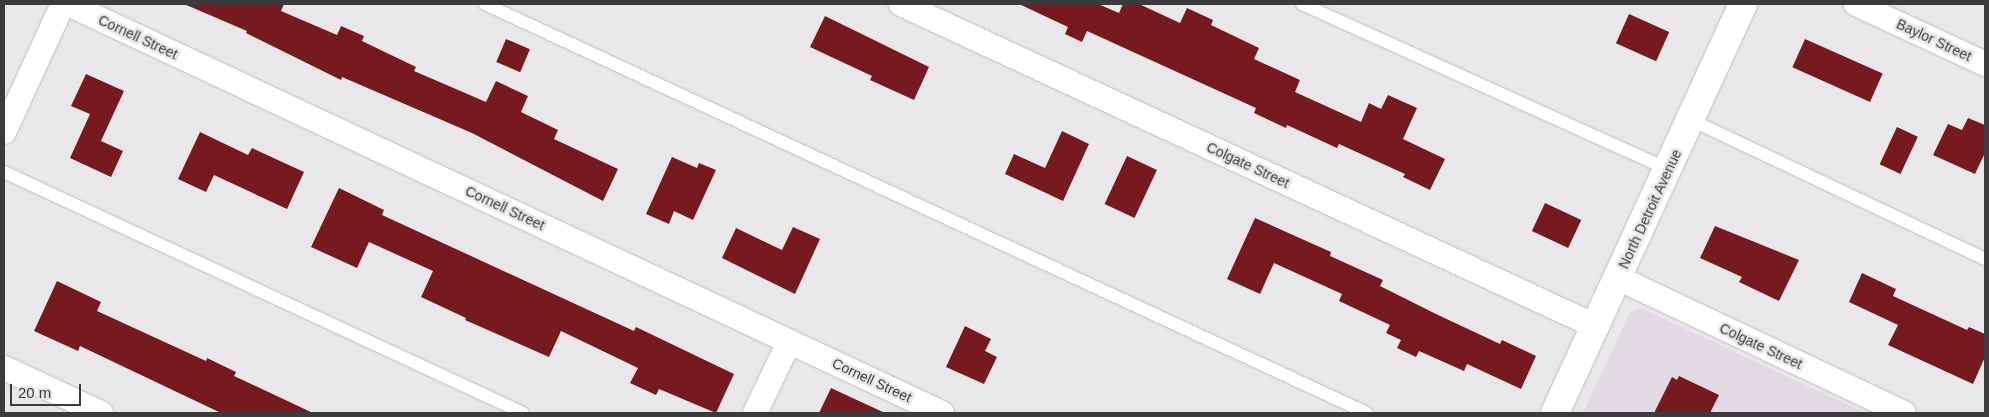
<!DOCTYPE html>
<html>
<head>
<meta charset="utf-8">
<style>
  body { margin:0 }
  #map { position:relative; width:1989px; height:417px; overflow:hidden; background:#eae7eb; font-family:Helvetica,sans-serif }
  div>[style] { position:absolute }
  .built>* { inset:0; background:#e1d9e3 }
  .building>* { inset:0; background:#761a1f; transform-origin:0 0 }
  .roads { filter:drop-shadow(0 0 1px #c0bdc1) drop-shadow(0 0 1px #c0bdc1) }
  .lane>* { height:12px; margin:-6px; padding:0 6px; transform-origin:6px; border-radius:6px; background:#fff }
  .street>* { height:24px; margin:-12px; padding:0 12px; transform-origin:12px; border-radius:12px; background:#fff }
  .secondary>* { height:28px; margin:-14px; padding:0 14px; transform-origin:14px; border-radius:14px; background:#fff }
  span { translate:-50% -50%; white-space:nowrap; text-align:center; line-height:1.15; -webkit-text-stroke:5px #eae7eb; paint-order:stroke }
  .street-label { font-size:14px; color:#3b3a3c }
  .frame { position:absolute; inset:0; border:5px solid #3b3a3c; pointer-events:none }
  .scale { position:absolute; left:10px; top:384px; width:71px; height:22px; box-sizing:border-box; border:2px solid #3b3a3c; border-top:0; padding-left:6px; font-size:15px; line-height:18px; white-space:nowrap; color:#3b3a3c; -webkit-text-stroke:4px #eae7eb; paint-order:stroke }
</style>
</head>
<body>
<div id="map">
  <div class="built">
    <i style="clip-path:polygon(1639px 308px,1645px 310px,1865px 413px,1583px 413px,1630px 313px)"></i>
  </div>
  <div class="building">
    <i style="clip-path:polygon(184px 4px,284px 4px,281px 11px,337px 35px,341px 26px,364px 36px,362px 41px,416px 67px,414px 71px,486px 102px,496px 81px,528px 96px,521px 112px,558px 130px,554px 139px,618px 169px,603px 201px,472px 133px,342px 77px,341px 80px,246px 33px,247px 31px)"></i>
    <i style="clip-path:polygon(1019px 4px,1098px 4px,1119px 13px,1123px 4px,1139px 4px,1180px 23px,1187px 8px,1213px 20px,1211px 25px,1259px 48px,1254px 59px,1300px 80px,1295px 92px,1361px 122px,1369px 103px,1381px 109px,1388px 95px,1417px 108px,1403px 139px,1445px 159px,1430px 190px,1403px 177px,1405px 174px,1339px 144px,1337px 148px,1287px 125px,1286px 128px,1254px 113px,1256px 108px,1087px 31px,1082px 42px,1065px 34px,1068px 27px)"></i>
    <i style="left:1629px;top:14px;width:44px;height:32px;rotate:24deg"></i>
    <i style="clip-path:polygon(825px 16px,929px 67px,914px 100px,870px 80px,872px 76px,810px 47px)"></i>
    <i style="left:506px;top:39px;width:26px;height:25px;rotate:23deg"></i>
    <i style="left:1805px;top:39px;width:85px;height:31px;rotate:24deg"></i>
    <i style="clip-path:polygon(86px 74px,124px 91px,101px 141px,123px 151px,111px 177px,70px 158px,90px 114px,71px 106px)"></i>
    <i style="clip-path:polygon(1968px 118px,1985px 125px,1985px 153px,1975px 174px,1933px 155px,1948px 124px,1962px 130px)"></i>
    <i style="left:1897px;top:127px;width:23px;height:41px;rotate:25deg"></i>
    <i style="clip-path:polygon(1062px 131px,1089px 144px,1063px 201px,1005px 174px,1014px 154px,1045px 168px)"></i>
    <i style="clip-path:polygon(200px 132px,248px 155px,252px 148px,304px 172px,287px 209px,214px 175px,206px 192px,178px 179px)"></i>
    <i style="left:1127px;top:156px;width:33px;height:53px;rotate:25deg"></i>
    <i style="clip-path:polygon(672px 157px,697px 168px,699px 163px,716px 170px,693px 220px,674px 211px,669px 224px,646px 214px)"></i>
    <i style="clip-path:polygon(339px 188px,384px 210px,382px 215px,634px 331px,636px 327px,734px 374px,716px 413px,659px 389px,656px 395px,630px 383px,638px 368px,561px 331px,549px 357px,465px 320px,466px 318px,421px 297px,433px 271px,369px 242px,357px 268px,311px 247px)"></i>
    <i style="left:1545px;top:203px;width:40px;height:31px;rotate:25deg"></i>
    <i style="clip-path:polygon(1255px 218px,1331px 252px,1330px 256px,1383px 280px,1380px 286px,1436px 314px,1500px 344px,1502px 340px,1536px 356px,1521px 389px,1467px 364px,1464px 371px,1419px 351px,1416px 357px,1397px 348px,1401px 340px,1386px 333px,1390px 325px,1339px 301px,1342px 294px,1274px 263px,1260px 294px,1227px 279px)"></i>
    <i style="clip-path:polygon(1715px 226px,1799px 260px,1779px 301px,1739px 282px,1742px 277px,1700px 258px)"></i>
    <i style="clip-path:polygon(793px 227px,820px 239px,795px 294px,722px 258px,736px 228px,782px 250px)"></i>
    <i style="clip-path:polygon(1862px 273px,1896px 289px,1893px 296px,1967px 330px,1969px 327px,1985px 334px,1985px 357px,1973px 384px,1888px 345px,1898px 325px,1849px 302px)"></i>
    <i style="clip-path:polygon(57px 281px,101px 302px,97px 311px,206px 361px,207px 358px,236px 372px,234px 376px,313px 413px,221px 413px,80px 346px,78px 351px,34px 331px)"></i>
    <i style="clip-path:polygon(965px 326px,991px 339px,985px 351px,997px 357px,984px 384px,946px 367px)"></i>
    <i style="clip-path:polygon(1679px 376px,1719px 395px,1710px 413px,1654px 413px,1672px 377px,1677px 380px)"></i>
    <i style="clip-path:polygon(831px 388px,885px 413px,819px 413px)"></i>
  </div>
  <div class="roads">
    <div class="lane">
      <i style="left:485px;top:4px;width:972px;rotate:24.88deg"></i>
      <i style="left:1302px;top:4px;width:401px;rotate:24.3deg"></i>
      <i style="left:1691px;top:120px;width:325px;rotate:25.3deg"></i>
      <i style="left:4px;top:172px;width:572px;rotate:24.91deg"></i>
    </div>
    <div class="street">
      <i style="left:68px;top:4px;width:965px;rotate:25.08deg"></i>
      <i style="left:901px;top:4px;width:765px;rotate:24.89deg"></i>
      <i style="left:1856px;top:4px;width:142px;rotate:24.9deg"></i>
      <i style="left:4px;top:132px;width:141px;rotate:-65.3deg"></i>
      <i style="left:1618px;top:278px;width:316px;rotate:25.3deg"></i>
      <i style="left:4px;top:368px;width:107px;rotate:24.9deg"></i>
      <i style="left:755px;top:413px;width:79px;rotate:-64.4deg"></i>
    </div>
    <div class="secondary">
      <i style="left:1555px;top:413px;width:450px;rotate:-65.3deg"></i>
    </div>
  </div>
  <div class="street-label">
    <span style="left:138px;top:37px;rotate:25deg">Cornell Street</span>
    <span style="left:1934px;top:40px;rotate:25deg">Baylor Street</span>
    <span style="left:1248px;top:165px;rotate:25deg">Colgate Street</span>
    <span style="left:505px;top:208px;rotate:25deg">Cornell Street</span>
    <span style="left:1650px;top:209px;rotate:-65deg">North Detroit Avenue</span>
    <span style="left:1761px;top:346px;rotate:25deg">Colgate Street</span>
    <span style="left:872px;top:380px;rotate:25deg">Cornell Street</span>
  </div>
  <div class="frame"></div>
  <div class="scale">20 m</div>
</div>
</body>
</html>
